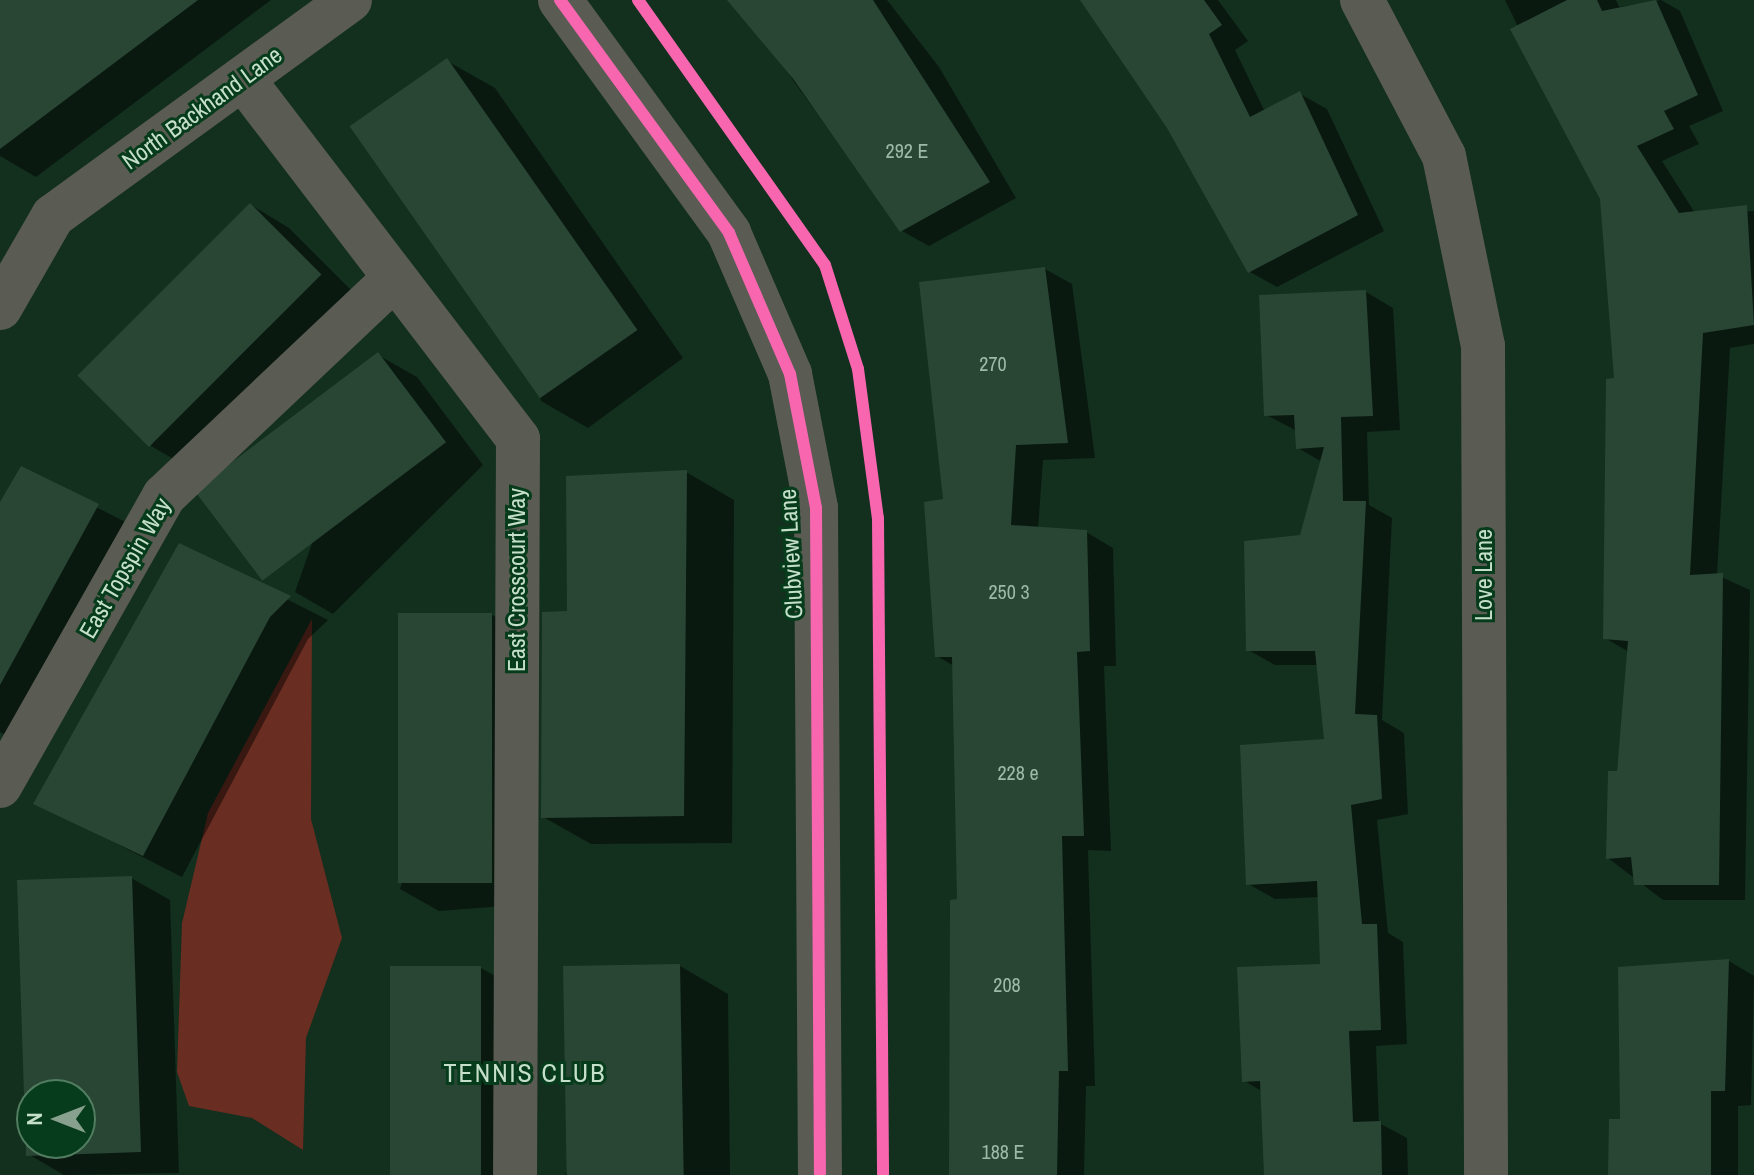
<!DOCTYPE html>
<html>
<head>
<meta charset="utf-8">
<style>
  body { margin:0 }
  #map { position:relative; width:1754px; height:1175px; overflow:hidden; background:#132f1e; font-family:"Archivo Narrow",sans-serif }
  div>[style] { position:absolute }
  .green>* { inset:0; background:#692d21 }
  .shadow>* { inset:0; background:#0007 }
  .building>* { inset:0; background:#294635; transform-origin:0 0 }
  .minor>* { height:44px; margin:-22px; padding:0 22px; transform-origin:22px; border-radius:22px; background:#5a5b52 }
  .cycleway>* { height:12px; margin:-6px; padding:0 6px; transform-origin:6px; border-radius:6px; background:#f766af }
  span { translate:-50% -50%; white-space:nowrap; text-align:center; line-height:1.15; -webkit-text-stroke:6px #063c1b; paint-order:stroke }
  .number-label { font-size:20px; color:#9eb9a5 }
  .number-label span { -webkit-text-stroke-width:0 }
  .street-label { font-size:24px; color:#c5dfca }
  .neighbourhood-label { font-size:26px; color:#c5dfca; letter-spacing:2px }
  .north { position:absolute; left:16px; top:1079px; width:80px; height:80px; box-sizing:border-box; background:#063c1b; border:2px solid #527d61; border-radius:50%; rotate:270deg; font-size:22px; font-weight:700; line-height:32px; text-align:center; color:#c5dfca }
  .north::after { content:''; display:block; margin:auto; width:28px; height:36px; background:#87a18e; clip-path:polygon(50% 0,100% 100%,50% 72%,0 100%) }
</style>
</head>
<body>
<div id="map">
  <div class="green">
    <i style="clip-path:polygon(312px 619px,311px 819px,342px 938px,306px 1038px,303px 1150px,252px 1118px,189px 1106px,177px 1072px,182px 923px,208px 813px)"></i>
  </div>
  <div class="shadow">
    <i style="clip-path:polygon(12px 0,271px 0,36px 177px,0 156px,0 9px)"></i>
    <i style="clip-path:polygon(735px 0,887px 0,939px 67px,1016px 198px,929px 246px,902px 231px)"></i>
    <i style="clip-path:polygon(1082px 0,1218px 0,1248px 41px,1235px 50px,1265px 112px,1300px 94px,1327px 109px,1384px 231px,1277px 287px,1250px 272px,1169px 127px)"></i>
    <i style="clip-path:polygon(1505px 0,1616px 0,1619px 7px,1661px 0,1680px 11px,1723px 111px,1689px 126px,1699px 144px,1662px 161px,1695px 213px,1754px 211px,1754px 344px,1730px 348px,1717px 575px,1750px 590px,1745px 900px,1663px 900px,1608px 858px,1629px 652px,1605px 638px,1616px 380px,1602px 199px)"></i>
    <i style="clip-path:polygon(447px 61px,495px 88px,683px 358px,588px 428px,541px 401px)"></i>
    <i style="clip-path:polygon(251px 205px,289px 228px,359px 298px,189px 468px,151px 446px)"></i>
    <i style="clip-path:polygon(1045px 269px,1072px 284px,1095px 458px,1043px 460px,1038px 529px,1086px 532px,1113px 548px,1116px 666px,1104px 666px,1111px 851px,1088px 850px,1095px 1086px,1086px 1086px,1084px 1175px,951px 1175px,952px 902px,959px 901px,954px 666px,937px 656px,945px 501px)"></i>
    <i style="clip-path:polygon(1366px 292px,1393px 308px,1400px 430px,1367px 432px,1369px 505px,1392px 518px,1382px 720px,1404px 733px,1408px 814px,1377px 820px,1388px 933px,1403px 942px,1407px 1044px,1376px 1046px,1379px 1123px,1407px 1138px,1408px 1175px,1266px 1175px,1263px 1092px,1243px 1080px,1323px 965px,1320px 897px,1275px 899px,1248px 884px,1326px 741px,1319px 665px,1275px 665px,1248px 650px,1302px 537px,1322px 462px,1298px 448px,1297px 431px,1266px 415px)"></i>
    <i style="clip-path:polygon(378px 355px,417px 377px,483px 465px,333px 614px,295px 592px)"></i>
    <i style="clip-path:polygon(22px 469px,137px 528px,19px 743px,0 732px,0 506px)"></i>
    <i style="clip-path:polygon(686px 472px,734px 500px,732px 843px,591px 844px,543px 817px,569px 613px)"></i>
    <i style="clip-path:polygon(180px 545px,328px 620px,308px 639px,182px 877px,36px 803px)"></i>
    <i style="clip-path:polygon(492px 615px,530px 637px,529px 904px,439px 911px,400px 889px)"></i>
    <i style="clip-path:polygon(evenodd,131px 878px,170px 900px,179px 1173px,64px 1175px,28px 1154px,19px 882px,131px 878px,32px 1095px,80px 1095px,80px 1143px,32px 1143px,32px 1095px)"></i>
    <i style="clip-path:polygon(1729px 961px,1754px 976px,1751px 1105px,1738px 1106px,1738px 1175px,1610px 1175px,1622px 1121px)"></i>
    <i style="clip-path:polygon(680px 966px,728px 994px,730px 1175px,565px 1175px)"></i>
    <i style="clip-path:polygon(481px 968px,520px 990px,522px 1175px,396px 1175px)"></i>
  </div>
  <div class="building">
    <i style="clip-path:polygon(0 0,198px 0,0 149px)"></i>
    <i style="clip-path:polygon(727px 0,873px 0,990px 182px,900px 232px,794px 80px)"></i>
    <i style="clip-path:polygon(1080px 0,1204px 0,1222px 25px,1209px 34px,1250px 117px,1300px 91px,1358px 215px,1248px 273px,1167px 128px)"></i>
    <i style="clip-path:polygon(1567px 0,1597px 0,1602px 11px,1656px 0,1698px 95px,1664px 111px,1674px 129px,1637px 146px,1679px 213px,1747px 205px,1754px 325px,1703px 333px,1690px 575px,1723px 573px,1719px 885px,1634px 885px,1631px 857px,1606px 859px,1608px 771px,1617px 771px,1628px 641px,1603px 639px,1606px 379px,1614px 378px,1600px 199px,1510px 29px)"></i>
    <i style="left:447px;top:58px;width:332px;height:119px;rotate:55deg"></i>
    <i style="left:250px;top:203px;width:101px;height:244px;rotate:45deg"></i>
    <i style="clip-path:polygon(1045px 267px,1068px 443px,1016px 445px,1011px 525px,1087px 530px,1090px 651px,1077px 652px,1084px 836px,1062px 836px,1068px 1071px,1059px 1071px,1057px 1175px,949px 1175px,950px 900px,957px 899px,952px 657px,935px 657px,924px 502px,943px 499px,919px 282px)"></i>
    <i style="clip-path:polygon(1366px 290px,1373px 416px,1341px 417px,1343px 501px,1366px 501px,1355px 714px,1377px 715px,1382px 799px,1351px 805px,1362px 924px,1377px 924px,1381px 1030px,1349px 1031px,1353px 1122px,1381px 1121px,1382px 1175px,1264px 1175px,1260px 1081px,1242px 1082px,1237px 967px,1320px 964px,1317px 881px,1246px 885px,1240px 745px,1324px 739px,1315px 651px,1246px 651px,1244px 541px,1300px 535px,1324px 447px,1296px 449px,1294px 415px,1264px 416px,1259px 295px)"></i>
    <i style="left:378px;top:352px;width:113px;height:230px;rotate:53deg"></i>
    <i style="clip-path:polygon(21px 466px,99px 504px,0 685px,0 502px)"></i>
    <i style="clip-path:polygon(687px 470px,684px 816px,541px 818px,542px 612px,567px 611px,566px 476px)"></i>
    <i style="clip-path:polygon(179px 543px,291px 596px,270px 617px,143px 856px,33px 804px)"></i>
    <i style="left:492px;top:613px;width:270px;height:94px;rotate:90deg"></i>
    <i style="clip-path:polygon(evenodd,132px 876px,141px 1152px,26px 1156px,17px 880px,132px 876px,32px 1095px,80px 1095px,80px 1143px,32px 1143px,32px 1095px)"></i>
    <i style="clip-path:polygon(1729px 959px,1725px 1091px,1711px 1091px,1711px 1175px,1608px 1175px,1609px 1119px,1620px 1119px,1618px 967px)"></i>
    <i style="left:680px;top:964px;width:211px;height:117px;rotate:89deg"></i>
    <i style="left:390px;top:966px;width:91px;height:209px"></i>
  </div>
  <div class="minor">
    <i style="left:560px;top:0;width:288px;rotate:54deg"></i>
    <i style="left:729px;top:233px;width:154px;rotate:66.6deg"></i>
    <i style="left:790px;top:374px;width:136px;rotate:79deg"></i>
    <i style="left:816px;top:508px;width:667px;rotate:89.66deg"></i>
    <i style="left:1362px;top:0;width:176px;rotate:62.3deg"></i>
    <i style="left:1444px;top:156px;width:194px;rotate:78.4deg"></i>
    <i style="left:1483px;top:346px;width:829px;rotate:89.79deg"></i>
    <i style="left:243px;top:79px;width:453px;rotate:52.6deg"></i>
    <i style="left:518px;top:439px;width:736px;rotate:90.23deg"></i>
    <i style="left:0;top:308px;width:106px;rotate:-60.1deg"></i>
    <i style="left:53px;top:216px;width:367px;rotate:-36deg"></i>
    <i style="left:0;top:786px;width:333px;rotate:-60.5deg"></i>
    <i style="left:164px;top:496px;width:313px;rotate:-43.4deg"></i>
  </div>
  <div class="cycleway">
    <i style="left:560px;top:0;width:288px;rotate:54deg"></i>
    <i style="left:729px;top:233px;width:154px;rotate:66.6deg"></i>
    <i style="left:790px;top:374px;width:136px;rotate:79deg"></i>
    <i style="left:816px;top:508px;width:667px;rotate:89.66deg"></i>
    <i style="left:638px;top:0;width:324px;rotate:54.8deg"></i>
    <i style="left:825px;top:265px;width:109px;rotate:72.4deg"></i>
    <i style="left:858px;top:369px;width:150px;rotate:82.4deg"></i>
    <i style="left:878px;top:518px;width:657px;rotate:89.56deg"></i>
  </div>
  <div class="number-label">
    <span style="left:907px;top:150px">292 E</span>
    <span style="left:993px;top:363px">270</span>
    <span style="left:1009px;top:591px">250 3</span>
    <span style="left:1018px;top:772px">228 e</span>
    <span style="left:1007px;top:984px">208</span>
    <span style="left:1003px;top:1151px">188 E</span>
  </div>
  <div class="street-label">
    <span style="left:202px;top:108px;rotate:-36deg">North Backhand Lane</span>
    <span style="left:791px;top:554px;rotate:-93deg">Clubview Lane</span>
    <span style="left:125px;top:568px;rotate:-60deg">East Topspin Way</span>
    <span style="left:1484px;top:575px;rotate:-90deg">Love Lane</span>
    <span style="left:517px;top:580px;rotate:-90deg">East Crosscourt Way</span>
  </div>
  <div class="neighbourhood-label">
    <span style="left:525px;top:1073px">TENNIS CLUB</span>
  </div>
  <div class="north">N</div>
</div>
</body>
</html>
